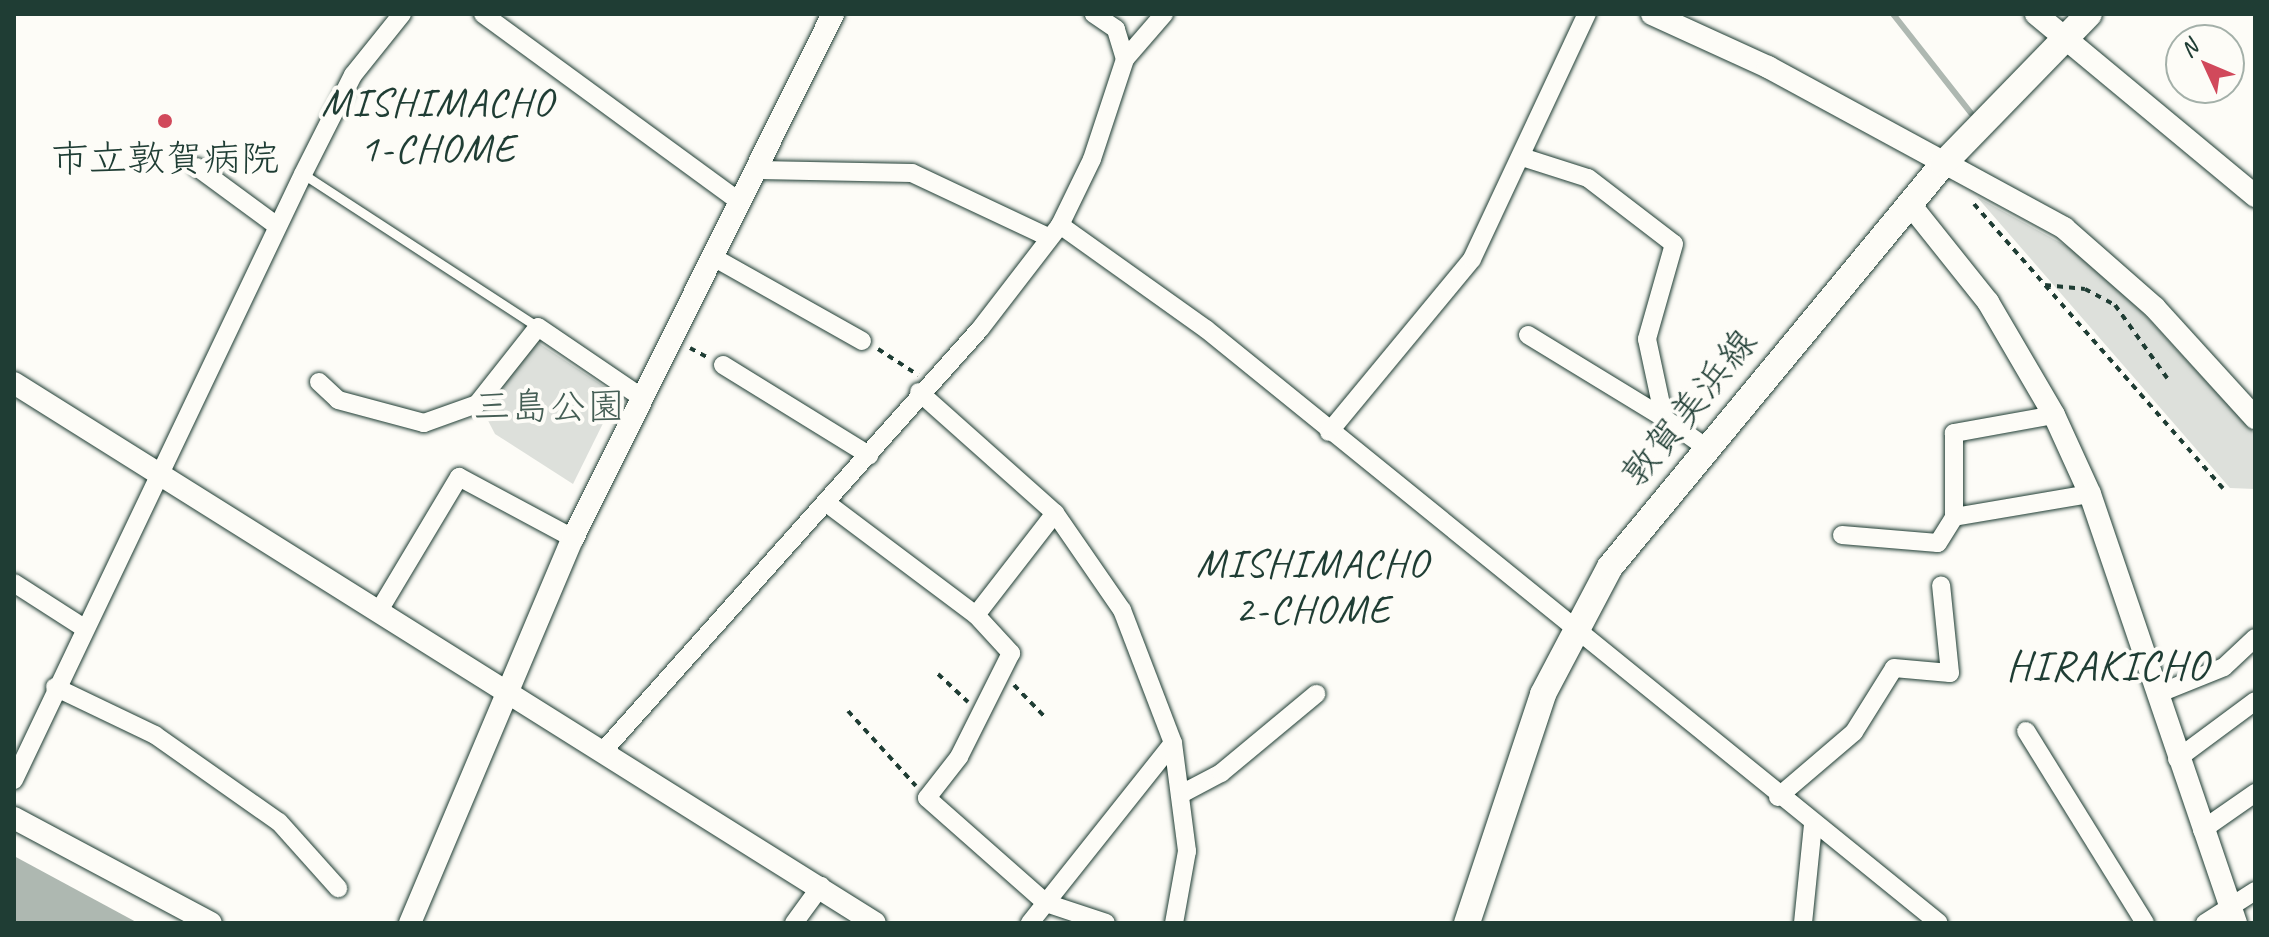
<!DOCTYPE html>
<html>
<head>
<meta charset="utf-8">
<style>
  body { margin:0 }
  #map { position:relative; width:2269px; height:937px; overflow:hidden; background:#fdfcf7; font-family:Caveat,"Klee One",sans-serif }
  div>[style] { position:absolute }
  .green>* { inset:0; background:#dde0db }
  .water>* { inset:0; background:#aeb8b1 }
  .stream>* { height:6px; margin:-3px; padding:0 3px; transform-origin:3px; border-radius:3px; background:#aeb8b1 }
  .path>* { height:4px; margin-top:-2px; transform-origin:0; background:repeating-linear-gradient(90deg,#1f3d34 0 6px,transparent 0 12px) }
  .roads { filter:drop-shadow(0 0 2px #1f3d34) drop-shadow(0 0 2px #1f3d34) }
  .service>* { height:9px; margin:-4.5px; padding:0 4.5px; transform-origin:4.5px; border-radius:4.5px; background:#fdfcf7 }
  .minor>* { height:18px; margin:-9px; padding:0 9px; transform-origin:9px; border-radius:9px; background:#fdfcf7 }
  .tertiary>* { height:22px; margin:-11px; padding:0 11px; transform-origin:11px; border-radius:11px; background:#fdfcf7 }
  .secondary>* { height:26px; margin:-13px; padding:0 13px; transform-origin:13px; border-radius:13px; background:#fdfcf7 }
  .dots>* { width:22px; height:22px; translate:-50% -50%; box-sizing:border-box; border:4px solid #fdfcf7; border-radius:50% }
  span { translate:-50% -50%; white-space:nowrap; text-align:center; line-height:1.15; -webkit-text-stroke:8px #fdfcf7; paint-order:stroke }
  .poi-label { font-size:38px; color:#1f3d34 }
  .park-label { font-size:38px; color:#455e55 }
  .street-label { font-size:38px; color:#1f3d34 }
  .neighbourhood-label { font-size:40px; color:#1f3d34; letter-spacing:2px }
  .quarter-label { font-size:42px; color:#1f3d34; letter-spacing:2px }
  .frame { position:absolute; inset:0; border:16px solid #1f3d34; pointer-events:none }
  .north { position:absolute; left:2165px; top:24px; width:80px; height:80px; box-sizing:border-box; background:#fdfcf7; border:2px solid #a4b0a9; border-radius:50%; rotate:314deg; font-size:22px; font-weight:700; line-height:32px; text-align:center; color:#1f3d34 }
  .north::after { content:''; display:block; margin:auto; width:28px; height:36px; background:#d1495b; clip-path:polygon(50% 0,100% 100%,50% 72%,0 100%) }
</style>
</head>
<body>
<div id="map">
  <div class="green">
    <i style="clip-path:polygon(1977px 197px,2070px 248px,2141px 311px,2255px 434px,2255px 489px,2230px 488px)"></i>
    <i style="clip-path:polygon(537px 342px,617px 395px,573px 484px,495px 434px,482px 409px)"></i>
  </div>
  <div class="water">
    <i style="clip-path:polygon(14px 856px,138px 923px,14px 923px)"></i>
  </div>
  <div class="stream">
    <i style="left:1893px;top:14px;width:126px;rotate:51.8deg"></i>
  </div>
  <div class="path">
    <i style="left:1974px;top:204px;width:378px;rotate:48.8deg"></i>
    <i style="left:2045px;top:285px;width:40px;rotate:5.7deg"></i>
    <i style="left:2085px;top:289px;width:34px;rotate:28deg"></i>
    <i style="left:2115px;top:305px;width:90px;rotate:54.5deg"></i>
    <i style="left:690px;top:348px;width:19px;rotate:28deg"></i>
    <i style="left:878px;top:349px;width:48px;rotate:33deg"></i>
    <i style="left:938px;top:674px;width:41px;rotate:43deg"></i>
    <i style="left:1014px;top:685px;width:46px;rotate:45.9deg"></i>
    <i style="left:848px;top:711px;width:101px;rotate:47.8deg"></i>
  </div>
  <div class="roads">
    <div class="service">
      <i style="left:303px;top:174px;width:280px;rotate:33.1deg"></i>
    </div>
    <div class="minor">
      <i style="left:483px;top:14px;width:320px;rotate:36.2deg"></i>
      <i style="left:1125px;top:59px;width:60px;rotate:-49.1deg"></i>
      <i style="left:1522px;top:157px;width:69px;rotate:17.7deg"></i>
      <i style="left:1588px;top:178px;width:108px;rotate:37.5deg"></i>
      <i style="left:1674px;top:244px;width:99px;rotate:105.9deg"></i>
      <i style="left:1647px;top:339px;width:81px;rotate:77.9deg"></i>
      <i style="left:1664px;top:418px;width:49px;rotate:35deg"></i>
      <i style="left:197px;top:167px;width:99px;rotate:36.4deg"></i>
      <i style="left:759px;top:170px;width:153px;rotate:1.1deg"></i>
      <i style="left:912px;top:173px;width:150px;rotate:25.2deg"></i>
      <i style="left:1060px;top:225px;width:179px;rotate:35.5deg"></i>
      <i style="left:1206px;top:329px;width:943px;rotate:39.02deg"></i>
      <i style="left:713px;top:257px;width:171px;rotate:29.4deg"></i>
      <i style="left:1528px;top:335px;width:159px;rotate:31.4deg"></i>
      <i style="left:723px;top:365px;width:172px;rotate:31.7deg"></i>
      <i style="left:319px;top:382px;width:26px;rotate:43deg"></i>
      <i style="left:338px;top:400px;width:89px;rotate:15deg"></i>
      <i style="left:424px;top:423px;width:56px;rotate:-19.7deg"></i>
      <i style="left:477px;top:404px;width:98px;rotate:-51.6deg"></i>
      <i style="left:538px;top:327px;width:125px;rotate:34.2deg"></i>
      <i style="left:919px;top:392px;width:182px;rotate:41.7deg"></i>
      <i style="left:1055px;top:513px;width:118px;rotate:55.4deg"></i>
      <i style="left:1122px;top:610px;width:142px;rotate:69deg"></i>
      <i style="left:1173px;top:743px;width:230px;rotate:128.5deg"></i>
      <i style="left:2054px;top:415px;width:102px;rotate:169.8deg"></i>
      <i style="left:1954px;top:433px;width:84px;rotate:90deg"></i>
      <i style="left:1954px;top:517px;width:138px;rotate:-9.6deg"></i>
      <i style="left:1329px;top:432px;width:224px;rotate:-50.4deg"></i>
      <i style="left:1472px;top:259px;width:271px;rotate:-64.9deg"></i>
      <i style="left:828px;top:504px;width:185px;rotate:36.9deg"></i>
      <i style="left:976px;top:615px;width:129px;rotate:-52.2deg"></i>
      <i style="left:1842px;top:535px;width:96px;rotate:4.8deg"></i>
      <i style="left:1938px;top:543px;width:31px;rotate:-58deg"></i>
      <i style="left:14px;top:583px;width:80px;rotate:32.7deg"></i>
      <i style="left:380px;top:609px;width:154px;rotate:-59.1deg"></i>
      <i style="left:459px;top:477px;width:129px;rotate:28.2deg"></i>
      <i style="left:976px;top:615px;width:52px;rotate:47.4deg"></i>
      <i style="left:1011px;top:653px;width:116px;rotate:116.6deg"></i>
      <i style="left:959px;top:757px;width:52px;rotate:128deg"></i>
      <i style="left:927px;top:798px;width:159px;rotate:41.4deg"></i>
      <i style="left:1046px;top:903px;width:63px;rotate:18.4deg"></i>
      <i style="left:55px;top:687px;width:111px;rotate:25.6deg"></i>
      <i style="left:155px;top:735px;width:151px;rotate:35.1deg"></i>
      <i style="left:279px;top:822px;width:89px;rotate:48.2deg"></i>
      <i style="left:2160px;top:693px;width:69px;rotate:-22.1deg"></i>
      <i style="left:2224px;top:667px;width:42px;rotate:-43.1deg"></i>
      <i style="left:2026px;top:731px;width:226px;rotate:58.2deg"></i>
      <i style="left:1173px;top:743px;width:109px;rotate:82.6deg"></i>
      <i style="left:1187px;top:851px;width:73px;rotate:100.2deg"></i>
      <i style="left:605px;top:749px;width:563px;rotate:-48.24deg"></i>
      <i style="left:980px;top:329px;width:131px;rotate:-52.4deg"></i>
      <i style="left:1060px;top:225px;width:73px;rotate:-64.1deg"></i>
      <i style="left:1092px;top:159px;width:105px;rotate:-71.7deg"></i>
      <i style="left:1125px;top:59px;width:31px;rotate:-107deg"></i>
      <i style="left:1116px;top:29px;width:27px;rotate:-146deg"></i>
      <i style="left:2177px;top:759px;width:97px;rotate:-36.6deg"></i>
      <i style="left:14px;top:780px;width:671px;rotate:-64.5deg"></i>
      <i style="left:303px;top:174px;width:111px;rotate:-63.2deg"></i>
      <i style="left:353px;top:75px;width:78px;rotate:-51.2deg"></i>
      <i style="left:1185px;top:792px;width:41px;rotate:-27.8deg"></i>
      <i style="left:1221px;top:773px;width:124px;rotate:-39.7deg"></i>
      <i style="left:1778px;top:797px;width:100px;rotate:-40.5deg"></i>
      <i style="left:1854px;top:732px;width:75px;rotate:-58deg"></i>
      <i style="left:1894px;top:668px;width:56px;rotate:5.1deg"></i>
      <i style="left:1950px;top:673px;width:88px;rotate:-95.8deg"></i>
      <i style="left:2202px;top:830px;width:65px;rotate:-34.9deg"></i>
      <i style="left:794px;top:923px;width:46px;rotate:-53.9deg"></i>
      <i style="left:1803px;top:923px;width:99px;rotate:-84.2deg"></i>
      <i style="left:2205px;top:923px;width:59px;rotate:-32.6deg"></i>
    </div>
    <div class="tertiary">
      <i style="left:1652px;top:14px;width:128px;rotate:24.6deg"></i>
      <i style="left:1768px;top:67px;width:337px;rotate:28.5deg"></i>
      <i style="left:2064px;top:228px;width:121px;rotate:41.3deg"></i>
      <i style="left:2155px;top:308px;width:149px;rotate:47.7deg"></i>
      <i style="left:2036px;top:14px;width:285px;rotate:39.7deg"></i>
      <i style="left:1909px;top:203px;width:127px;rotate:51.4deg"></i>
      <i style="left:1988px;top:302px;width:131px;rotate:59.7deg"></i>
      <i style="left:2054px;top:415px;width:87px;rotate:65.5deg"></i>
      <i style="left:2090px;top:494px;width:453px;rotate:71.2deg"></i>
      <i style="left:14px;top:383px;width:1016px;rotate:32.1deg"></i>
      <i style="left:14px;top:818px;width:223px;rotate:28.1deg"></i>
      <i style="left:410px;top:923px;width:418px;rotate:-67.1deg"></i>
      <i style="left:573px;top:538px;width:585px;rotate:-63.61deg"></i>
    </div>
    <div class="secondary">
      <i style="left:1467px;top:923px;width:241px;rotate:-71.6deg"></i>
      <i style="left:1543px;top:694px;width:144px;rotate:-62.2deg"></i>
      <i style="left:1610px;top:567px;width:523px;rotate:-50.43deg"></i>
      <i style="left:1943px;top:164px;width:209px;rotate:-45.8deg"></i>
    </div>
  </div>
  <div class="dots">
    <i style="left:165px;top:121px;background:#d1495b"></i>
  </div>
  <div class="poi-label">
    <span style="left:165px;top:159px">市立敦賀病院</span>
  </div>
  <div class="park-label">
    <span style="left:549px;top:407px">三島公園</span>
  </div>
  <div class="street-label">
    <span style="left:1689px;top:408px;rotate:-51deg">敦賀美浜線</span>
  </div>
  <div class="neighbourhood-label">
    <span style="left:438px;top:125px">MISHIMACHO<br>1-CHOME</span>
    <span style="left:1313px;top:586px">MISHIMACHO<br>2-CHOME</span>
  </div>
  <div class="quarter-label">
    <span style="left:2108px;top:666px">HIRAKICHO</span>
  </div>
  <div class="frame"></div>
  <div class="north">N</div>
</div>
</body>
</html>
